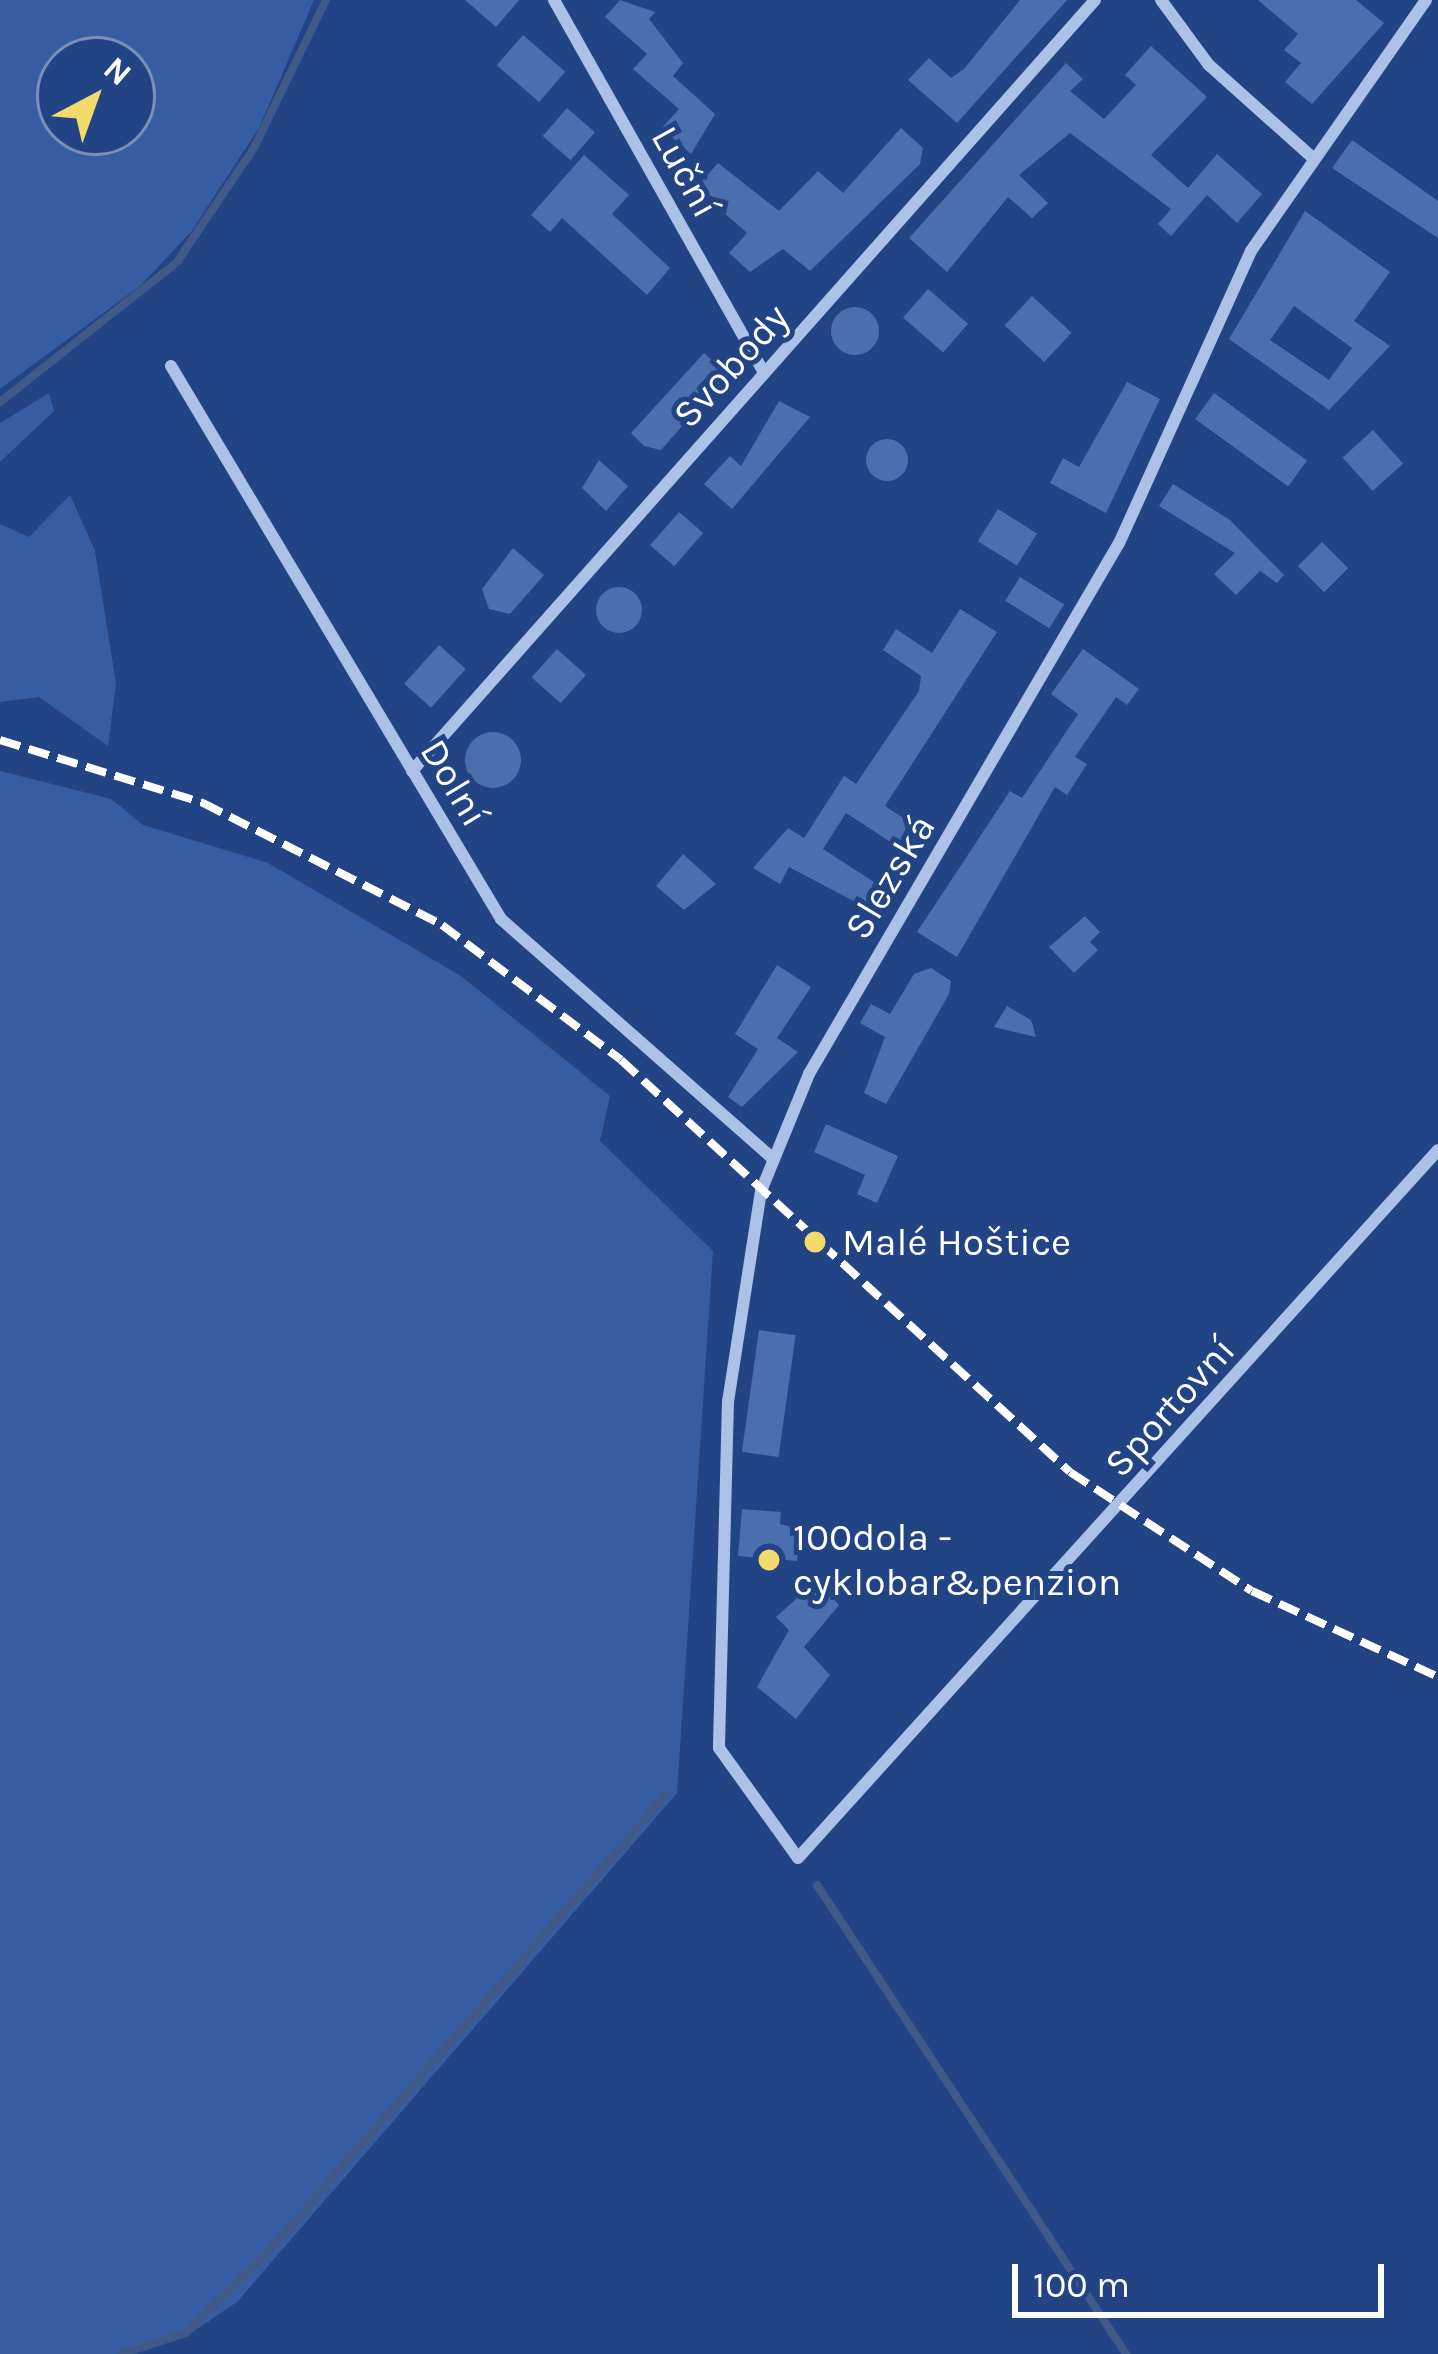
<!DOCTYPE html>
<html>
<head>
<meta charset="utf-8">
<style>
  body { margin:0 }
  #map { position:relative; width:1438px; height:2354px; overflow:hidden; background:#224484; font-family:Karla,sans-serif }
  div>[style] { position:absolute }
  .green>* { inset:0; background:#365da1 }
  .stream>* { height:8px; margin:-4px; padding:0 4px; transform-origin:4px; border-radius:4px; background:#405988 }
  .building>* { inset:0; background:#4b6eac; transform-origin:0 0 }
  .round { border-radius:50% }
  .minor>* { height:12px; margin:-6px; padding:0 6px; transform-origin:6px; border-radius:6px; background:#abc1e8 }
  .rail>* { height:8px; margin-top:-4px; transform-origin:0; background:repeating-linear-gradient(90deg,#fff 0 21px,transparent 0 30px) }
  .dots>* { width:33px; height:33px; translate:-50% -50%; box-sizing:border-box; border:6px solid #224484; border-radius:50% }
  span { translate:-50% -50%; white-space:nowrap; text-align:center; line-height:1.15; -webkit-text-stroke:10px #224484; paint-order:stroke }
  .street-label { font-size:39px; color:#fff }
  .poi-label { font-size:39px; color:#fff }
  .left { translate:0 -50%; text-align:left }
  .north { position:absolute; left:36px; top:36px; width:120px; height:120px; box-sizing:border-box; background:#224484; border:3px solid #7a8fb5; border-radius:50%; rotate:41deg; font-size:33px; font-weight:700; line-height:48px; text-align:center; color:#fff }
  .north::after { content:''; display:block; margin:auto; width:42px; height:54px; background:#f4d96d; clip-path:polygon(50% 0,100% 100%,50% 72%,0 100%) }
  .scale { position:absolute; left:1012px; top:2264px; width:372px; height:54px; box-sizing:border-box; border:6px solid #fff; border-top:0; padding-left:15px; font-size:36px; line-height:42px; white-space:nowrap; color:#fff; -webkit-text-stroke:9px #224484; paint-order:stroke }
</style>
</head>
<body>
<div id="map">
  <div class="green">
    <i style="clip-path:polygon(evenodd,0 0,314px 0,259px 128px,191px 232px,140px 286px,0 389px,0 0,60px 60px,132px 60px,132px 132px,60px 132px,60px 60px)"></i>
    <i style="clip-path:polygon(49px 393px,54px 411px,0 462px,0 423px)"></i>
    <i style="clip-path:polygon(70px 495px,95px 551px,116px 684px,108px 746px,39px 697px,0 702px,0 524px,29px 537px)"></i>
    <i style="clip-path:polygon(0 771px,111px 799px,143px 825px,268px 863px,461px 976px,610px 1096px,600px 1141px,713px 1251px,677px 1793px,237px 2302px,185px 2337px,124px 2354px,0 2354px)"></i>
  </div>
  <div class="stream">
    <i style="left:0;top:402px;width:226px;rotate:-38.3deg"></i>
    <i style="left:177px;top:262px;width:138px;rotate:-56deg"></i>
    <i style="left:254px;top:148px;width:165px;rotate:-64.1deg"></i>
    <i style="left:817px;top:1885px;width:562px;rotate:56.62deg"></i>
    <i style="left:122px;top:2354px;width:67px;rotate:-18.2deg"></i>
    <i style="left:186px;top:2333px;width:118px;rotate:-44.7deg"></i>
    <i style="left:270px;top:2250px;width:603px;rotate:-48.97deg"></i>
  </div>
  <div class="building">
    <i style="clip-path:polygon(465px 0,519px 0,496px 27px)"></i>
    <i style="clip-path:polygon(620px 0,655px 12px,649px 19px,683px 63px,673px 76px,715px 114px,691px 154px,662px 128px,679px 109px,633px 69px,647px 54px,605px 17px)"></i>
    <i style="clip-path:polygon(1020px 0,1067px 0,957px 123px,908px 80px,929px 58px,951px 78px,964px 69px)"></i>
    <i style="clip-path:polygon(1258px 0,1356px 0,1384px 23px,1312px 104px,1285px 82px,1301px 63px,1284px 50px,1298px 34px)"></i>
    <i style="left:523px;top:35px;width:56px;height:40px;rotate:41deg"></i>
    <i style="clip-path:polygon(1151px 46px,1207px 97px,1151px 155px,1188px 188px,1217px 154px,1262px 194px,1237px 223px,1207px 195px,1171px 236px,1158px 224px,1171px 209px,1070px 133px,1019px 175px,1048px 203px,1032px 218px,1008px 197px,947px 272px,909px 238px,1066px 63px,1083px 79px,1070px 91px,1104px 119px,1136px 85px,1125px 75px)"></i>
    <i style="left:567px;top:108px;width:37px;height:37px;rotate:41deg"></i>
    <i style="clip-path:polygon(901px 128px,923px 148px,920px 164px,810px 271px,783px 249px,750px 272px,729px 253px,747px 233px,696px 188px,718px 163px,779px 211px,818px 171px,843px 193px)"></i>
    <i style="clip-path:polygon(1352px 140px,1438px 201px,1438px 238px,1332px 168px)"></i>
    <i style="clip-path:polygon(584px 155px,629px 195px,612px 214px,670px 268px,647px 295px,562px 218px,550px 232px,531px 215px)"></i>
    <i style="clip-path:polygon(evenodd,1305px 211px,1390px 272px,1354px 321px,1390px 346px,1329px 410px,1229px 339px,1305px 211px,1294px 306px,1352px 348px,1329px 380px,1270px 340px,1294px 306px)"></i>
    <i style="left:928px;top:289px;width:53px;height:38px;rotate:41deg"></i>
    <i style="left:1032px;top:296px;width:54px;height:40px;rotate:43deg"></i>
    <i class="round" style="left:831px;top:307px;width:48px;height:48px"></i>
    <i style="clip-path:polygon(704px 353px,728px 374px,661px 450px,644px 446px,631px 433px)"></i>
    <i style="clip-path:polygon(1127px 382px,1160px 399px,1106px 513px,1050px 483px,1063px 458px,1079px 467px)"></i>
    <i style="left:1214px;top:393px;width:115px;height:32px;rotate:36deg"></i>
    <i style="clip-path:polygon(779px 401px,810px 417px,732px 509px,704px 484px,730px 456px,741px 466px)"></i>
    <i style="left:1373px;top:430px;width:45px;height:41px;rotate:48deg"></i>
    <i class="round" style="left:866px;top:439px;width:42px;height:42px"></i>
    <i style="clip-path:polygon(599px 460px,628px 486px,606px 511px,582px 488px)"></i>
    <i style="clip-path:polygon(1173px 484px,1230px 520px,1284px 575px,1277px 583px,1260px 571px,1236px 595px,1214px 574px,1235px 553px,1159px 506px)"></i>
    <i style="left:998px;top:509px;width:46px;height:38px;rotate:32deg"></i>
    <i style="left:679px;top:512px;width:32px;height:44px;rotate:41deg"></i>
    <i style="left:1322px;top:542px;width:37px;height:34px;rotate:45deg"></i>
    <i style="clip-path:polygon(513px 548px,544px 575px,510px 614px,489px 609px,482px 589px)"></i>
    <i style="left:1020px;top:577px;width:52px;height:28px;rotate:32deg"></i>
    <i class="round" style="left:596px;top:587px;width:46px;height:46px"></i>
    <i style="clip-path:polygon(960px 609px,997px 632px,885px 806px,928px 834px,915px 858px,846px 813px,823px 849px,894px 895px,882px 916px,789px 867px,780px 884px,753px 868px,788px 828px,804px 838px,844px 776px,856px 784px,919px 691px,921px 676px,883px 650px,896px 629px,932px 653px)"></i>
    <i style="left:439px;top:645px;width:36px;height:52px;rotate:42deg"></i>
    <i style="left:557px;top:649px;width:39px;height:38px;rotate:42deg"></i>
    <i style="clip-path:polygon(1083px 649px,1139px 689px,1127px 705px,1116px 697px,1075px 757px,1087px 764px,1067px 795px,1055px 787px,957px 957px,917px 932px,1010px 791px,1022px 798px,1078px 714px,1051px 694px)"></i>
    <i class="round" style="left:465px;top:732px;width:56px;height:56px"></i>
    <i style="clip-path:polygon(683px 854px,716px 884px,684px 910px,656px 886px)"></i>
    <i style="clip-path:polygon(1085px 916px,1100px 932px,1090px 942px,1098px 950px,1074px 973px,1049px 947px)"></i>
    <i style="clip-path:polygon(777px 965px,811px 987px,777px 1038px,798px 1052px,742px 1107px,728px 1097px,758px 1049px,735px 1034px)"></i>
    <i style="clip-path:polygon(931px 968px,951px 981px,949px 994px,886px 1104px,864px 1093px,885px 1037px,860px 1023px,871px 1004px,890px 1014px,914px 974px)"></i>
    <i style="clip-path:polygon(1007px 1006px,1031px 1020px,1036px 1037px,994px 1027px)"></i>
    <i style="clip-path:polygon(826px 1124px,898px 1156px,877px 1203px,857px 1194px,865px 1175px,814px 1152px)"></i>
    <i style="left:759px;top:1330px;width:37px;height:123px;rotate:8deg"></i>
    <i style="clip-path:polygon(742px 1509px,781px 1512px,780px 1524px,800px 1529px,797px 1561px,738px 1556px)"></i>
    <i style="clip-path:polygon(817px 1580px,839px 1605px,804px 1647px,830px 1675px,796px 1719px,757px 1687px,789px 1630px,776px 1617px)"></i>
  </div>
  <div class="minor">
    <i style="left:554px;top:0;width:428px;rotate:60.6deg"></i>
    <i style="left:1161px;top:0;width:81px;rotate:53.6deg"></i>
    <i style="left:1209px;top:65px;width:138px;rotate:41.8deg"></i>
    <i style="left:1426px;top:0;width:306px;rotate:124.9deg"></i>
    <i style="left:1251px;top:251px;width:320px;rotate:114.3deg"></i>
    <i style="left:1119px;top:543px;width:615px;rotate:120.28deg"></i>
    <i style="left:809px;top:1074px;width:126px;rotate:112.3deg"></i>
    <i style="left:761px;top:1191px;width:213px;rotate:98.9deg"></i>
    <i style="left:728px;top:1401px;width:347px;rotate:91.5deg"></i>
    <i style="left:719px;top:1748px;width:135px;rotate:54.3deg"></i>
    <i style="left:798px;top:1858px;width:954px;rotate:-47.89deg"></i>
    <i style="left:171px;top:366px;width:644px;rotate:59.17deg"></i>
    <i style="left:501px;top:919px;width:363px;rotate:41.4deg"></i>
    <i style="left:412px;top:771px;width:1030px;rotate:-48.46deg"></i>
  </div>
  <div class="rail">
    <i style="left:0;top:740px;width:213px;rotate:17.2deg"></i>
    <i style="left:203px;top:803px;width:268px;rotate:27deg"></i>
    <i style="left:442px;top:925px;width:224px;rotate:37deg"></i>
    <i style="left:621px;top:1060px;width:609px;rotate:42.54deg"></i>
    <i style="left:1070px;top:1472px;width:217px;rotate:33.2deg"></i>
    <i style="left:1252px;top:1591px;width:205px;rotate:24.8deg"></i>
  </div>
  <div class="dots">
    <i style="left:815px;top:1242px;background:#f4d96d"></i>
    <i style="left:769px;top:1560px;background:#f4d96d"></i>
  </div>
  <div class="street-label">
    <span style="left:685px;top:172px;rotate:61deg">Luční</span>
    <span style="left:731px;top:366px;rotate:-48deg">Svobody</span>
    <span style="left:454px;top:783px;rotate:59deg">Dolní</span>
    <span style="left:890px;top:877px;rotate:-59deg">Slezská</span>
    <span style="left:1170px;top:1407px;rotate:-48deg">Sportovní</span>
  </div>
  <div class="poi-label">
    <span class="left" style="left:842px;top:1242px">Malé Hoštice</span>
    <span class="left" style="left:793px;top:1560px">100dola -<br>cyklobar&amp;penzion</span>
  </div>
  <div class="north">N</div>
  <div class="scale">100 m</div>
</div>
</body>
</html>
